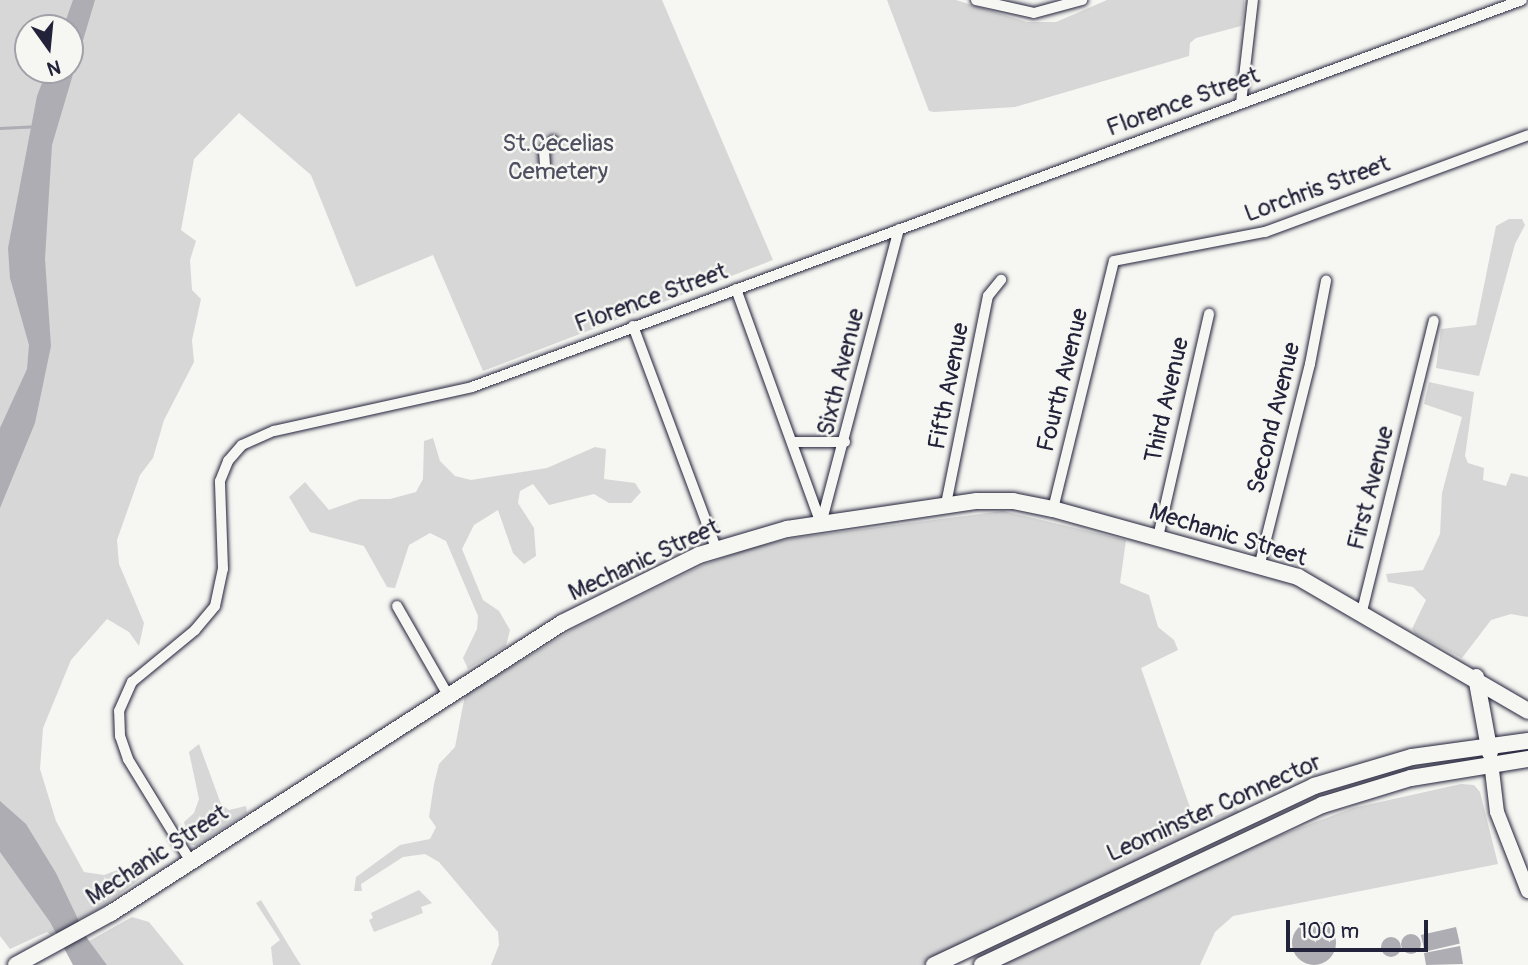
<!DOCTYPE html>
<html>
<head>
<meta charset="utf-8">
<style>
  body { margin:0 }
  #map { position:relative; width:1528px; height:965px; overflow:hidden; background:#f6f6f2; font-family:Pangolin,sans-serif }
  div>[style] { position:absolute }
  .green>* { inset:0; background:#d7d7d7 }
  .water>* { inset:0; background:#adadb3; transform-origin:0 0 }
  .round { border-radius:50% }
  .stream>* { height:2.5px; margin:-1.25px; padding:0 1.25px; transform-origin:1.25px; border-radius:1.25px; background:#adadb3 }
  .roads { filter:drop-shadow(0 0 2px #22223b) drop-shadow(0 0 2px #22223b) }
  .minor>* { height:10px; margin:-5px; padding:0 5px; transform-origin:5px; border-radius:5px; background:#f6f6f2 }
  .tertiary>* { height:14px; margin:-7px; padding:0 7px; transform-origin:7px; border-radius:7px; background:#f6f6f2 }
  .secondary>* { height:16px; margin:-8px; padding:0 8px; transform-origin:8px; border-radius:8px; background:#f6f6f2 }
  span { translate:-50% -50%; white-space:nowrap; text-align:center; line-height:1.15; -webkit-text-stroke:5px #f6f6f2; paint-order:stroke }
  .street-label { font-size:24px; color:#22223b }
  .park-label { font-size:24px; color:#4f4f62 }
  .north { position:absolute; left:14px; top:14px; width:70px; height:70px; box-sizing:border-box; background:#f6f6f2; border:2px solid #a1a1a9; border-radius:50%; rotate:165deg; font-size:19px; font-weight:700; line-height:28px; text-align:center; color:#22223b }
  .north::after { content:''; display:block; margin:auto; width:24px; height:32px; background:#22223b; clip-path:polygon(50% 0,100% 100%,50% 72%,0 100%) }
  .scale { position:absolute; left:1286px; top:920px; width:142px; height:32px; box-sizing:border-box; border:4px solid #22223b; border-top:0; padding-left:9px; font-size:21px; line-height:24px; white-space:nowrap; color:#22223b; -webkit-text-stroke:5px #f6f6f2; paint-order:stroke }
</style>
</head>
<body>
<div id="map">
  <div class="green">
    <i style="clip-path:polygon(evenodd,0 0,662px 0,773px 260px,483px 371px,433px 255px,356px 287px,311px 175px,239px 113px,194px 159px,181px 230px,196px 241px,190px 260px,192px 290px,201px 299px,192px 340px,194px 362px,164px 420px,153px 458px,140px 475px,117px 540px,119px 564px,144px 623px,139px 646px,129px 632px,107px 619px,71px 660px,43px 728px,40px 769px,56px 821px,84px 872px,104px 875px,123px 868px,144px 871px,141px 878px,104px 906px,51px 935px,47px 932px,10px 949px,0 936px,0 0,28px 28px,70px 28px,70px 70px,28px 70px,28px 28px)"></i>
    <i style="clip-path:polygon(887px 0,956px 0,1027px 22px,1056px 22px,1107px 0,1244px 0,1244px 11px,1241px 26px,1196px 38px,1190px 43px,1189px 56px,1015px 107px,934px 112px,929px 111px)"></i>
    <i style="clip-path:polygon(1509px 219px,1522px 219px,1525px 225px,1515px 244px,1479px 376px,1436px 368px,1441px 329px,1476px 325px,1496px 226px)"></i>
    <i style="clip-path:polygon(1429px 382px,1474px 392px,1465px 456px,1468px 463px,1484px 468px,1483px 480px,1506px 486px,1511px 473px,1528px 477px,1528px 617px,1511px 614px,1491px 620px,1462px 658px,1416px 634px,1412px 629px,1426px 600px,1413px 587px,1388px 582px,1386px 574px,1423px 570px,1440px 534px,1442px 493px,1462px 417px,1424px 404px)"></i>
    <i style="clip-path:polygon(433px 438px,440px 461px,455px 476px,471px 480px,547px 468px,595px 447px,606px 449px,604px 479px,635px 483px,641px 492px,631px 503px,609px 503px,594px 494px,549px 505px,533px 484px,520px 491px,518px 503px,534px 528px,536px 556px,524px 564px,513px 553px,498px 510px,474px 525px,462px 549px,483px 600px,499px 611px,510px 630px,506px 646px,468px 669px,463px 658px,477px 629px,478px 616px,446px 541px,430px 533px,409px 545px,395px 588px,387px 587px,364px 546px,310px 532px,289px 497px,305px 482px,329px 510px,360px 499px,390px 499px,416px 492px,423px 479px,424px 441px)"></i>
    <i style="clip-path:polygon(1003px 511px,1126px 540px,1120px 583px,1149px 595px,1158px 627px,1174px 640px,1178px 650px,1141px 668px,1193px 816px,1205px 821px,1235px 807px,1241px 814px,922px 965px,491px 965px,499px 945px,498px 932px,439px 862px,425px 854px,403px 857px,361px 884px,362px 891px,354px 891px,356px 877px,400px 845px,430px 839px,436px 827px,429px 817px,434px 784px,439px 764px,455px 747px,465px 695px,575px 628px,703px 565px,750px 548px,793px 538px)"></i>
    <i style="clip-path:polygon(199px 744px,221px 804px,229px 810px,246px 806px,247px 813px,197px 846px,190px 844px,184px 822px,194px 813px,199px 799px,189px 752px)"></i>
    <i style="clip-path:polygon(1461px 784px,1474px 785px,1480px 792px,1498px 864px,1233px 916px,1215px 932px,1200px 965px,998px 965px,1251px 846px,1353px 808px)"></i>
    <i style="clip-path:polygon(419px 890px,432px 903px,421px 907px,423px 913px,374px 932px,369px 920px,373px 918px,371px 913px)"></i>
    <i style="clip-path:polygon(261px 900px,297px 959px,301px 965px,273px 965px,271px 947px,280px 940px,256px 903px)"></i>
    <i style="clip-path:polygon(132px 917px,149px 922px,184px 965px,107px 965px,89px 941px)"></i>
  </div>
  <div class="water">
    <i style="clip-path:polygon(73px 0,95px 0,52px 145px,45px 259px,51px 346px,35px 423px,0 508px,0 428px,27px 369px,29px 345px,10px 278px,8px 248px,37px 96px,47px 70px,70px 70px,70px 28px,63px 28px)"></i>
    <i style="clip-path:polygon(0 801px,26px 824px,56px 873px,87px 938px,107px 965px,73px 965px,50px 922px,0 852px)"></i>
    <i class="round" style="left:1292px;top:921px;width:44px;height:44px"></i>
    <i style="left:1456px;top:927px;width:17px;height:36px;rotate:77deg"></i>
    <i class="round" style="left:1401px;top:934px;width:20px;height:20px"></i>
    <i class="round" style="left:1381px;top:937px;width:20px;height:20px"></i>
    <i style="clip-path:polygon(1460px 946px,1463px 964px,1426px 965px,1424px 953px)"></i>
  </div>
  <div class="stream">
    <i style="left:0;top:128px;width:35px;rotate:-3deg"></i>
  </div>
  <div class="roads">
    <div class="minor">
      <i style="left:976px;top:0;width:59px;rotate:12.6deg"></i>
      <i style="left:1034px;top:13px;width:50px;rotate:-15.2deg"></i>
      <i style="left:1241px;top:103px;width:104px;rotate:-83.4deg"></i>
      <i style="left:545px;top:165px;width:15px;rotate:-94deg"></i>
      <i style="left:544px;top:150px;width:13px;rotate:-45deg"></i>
      <i style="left:736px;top:289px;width:250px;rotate:70.1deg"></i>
      <i style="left:633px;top:326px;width:237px;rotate:69.5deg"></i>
      <i style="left:792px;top:442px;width:53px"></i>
      <i style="left:946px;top:504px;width:212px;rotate:-78.6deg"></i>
      <i style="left:988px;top:296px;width:21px;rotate:-51deg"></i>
      <i style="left:1053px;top:509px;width:255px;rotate:-76.2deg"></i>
      <i style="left:1114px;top:261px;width:154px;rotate:-10.9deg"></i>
      <i style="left:1265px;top:232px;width:280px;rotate:-20.2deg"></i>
      <i style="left:821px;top:524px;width:305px;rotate:-75.2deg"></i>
      <i style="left:1158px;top:537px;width:229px;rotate:-77.1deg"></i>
      <i style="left:1260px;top:563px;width:205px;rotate:-75.9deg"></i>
      <i style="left:1310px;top:364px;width:85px;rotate:-79.1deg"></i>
      <i style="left:397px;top:606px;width:103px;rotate:60.2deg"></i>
      <i style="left:1362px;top:611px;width:299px;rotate:-76.1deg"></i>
      <i style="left:191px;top:862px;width:121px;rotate:-121.5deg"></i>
      <i style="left:128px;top:759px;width:24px;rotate:-109deg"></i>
      <i style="left:120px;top:736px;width:25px;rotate:-92deg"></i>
      <i style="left:119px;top:711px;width:32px;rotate:-66deg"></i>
      <i style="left:132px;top:682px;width:82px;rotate:-39.5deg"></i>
      <i style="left:195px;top:630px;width:31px;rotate:-50deg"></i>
      <i style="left:215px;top:606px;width:38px;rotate:-78deg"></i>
      <i style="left:223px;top:569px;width:88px;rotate:-92deg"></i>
      <i style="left:220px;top:481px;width:22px;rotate:-68deg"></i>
      <i style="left:228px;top:461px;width:21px;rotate:-49deg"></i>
      <i style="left:242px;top:445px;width:35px;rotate:-24deg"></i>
      <i style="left:274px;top:431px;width:203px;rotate:-12.5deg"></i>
      <i style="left:472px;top:387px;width:1119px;rotate:-20.23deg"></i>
    </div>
    <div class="tertiary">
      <i style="left:1491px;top:762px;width:50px;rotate:83.2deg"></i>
      <i style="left:1497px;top:812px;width:85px;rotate:68.6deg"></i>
    </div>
    <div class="secondary">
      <i style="left:1476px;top:677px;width:77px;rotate:79.6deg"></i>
      <i style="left:16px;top:965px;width:108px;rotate:-28.7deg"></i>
      <i style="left:111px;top:913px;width:536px;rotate:-32.74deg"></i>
      <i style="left:562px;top:623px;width:153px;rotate:-26.4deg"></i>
      <i style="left:699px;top:555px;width:92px;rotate:-16.5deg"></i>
      <i style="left:787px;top:529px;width:192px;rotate:-8.4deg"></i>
      <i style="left:977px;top:501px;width:36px"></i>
      <i style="left:1013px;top:501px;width:41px;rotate:11.3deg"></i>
      <i style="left:1053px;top:509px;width:254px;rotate:15.5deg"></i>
      <i style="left:1298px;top:577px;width:266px;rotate:30.2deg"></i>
      <i style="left:934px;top:965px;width:420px;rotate:-25.2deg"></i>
      <i style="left:1314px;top:786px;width:102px;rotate:-16.5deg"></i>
      <i style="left:1412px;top:757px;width:117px;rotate:-7.9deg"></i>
      <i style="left:982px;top:965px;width:376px;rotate:-25.2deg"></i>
      <i style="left:1322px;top:805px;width:93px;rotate:-16.9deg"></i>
      <i style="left:1411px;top:778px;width:119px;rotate:-9.2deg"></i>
    </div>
  </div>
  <div class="street-label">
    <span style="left:1183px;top:102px;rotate:-20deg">Florence Street</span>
    <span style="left:1317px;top:189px;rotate:-20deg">Lorchris Street</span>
    <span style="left:651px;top:298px;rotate:-20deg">Florence Street</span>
    <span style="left:841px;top:372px;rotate:-76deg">Sixth Avenue</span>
    <span style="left:1063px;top:380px;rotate:-76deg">Fourth Avenue</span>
    <span style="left:949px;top:386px;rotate:-79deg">Fifth Avenue</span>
    <span style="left:1167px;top:400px;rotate:-77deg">Third Avenue</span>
    <span style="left:1274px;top:418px;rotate:-76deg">Second Avenue</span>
    <span style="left:1371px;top:488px;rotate:-76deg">First Avenue</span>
    <span style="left:1228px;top:535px;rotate:17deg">Mechanic Street</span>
    <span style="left:644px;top:560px;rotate:-25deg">Mechanic Street</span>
    <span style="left:1214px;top:808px;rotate:-24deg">Leominster Connector</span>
    <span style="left:157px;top:855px;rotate:-33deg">Mechanic Street</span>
  </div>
  <div class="park-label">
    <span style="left:558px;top:158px">St.Cecelias<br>Cemetery</span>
  </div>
  <div class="north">N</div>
  <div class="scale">100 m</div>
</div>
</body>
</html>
